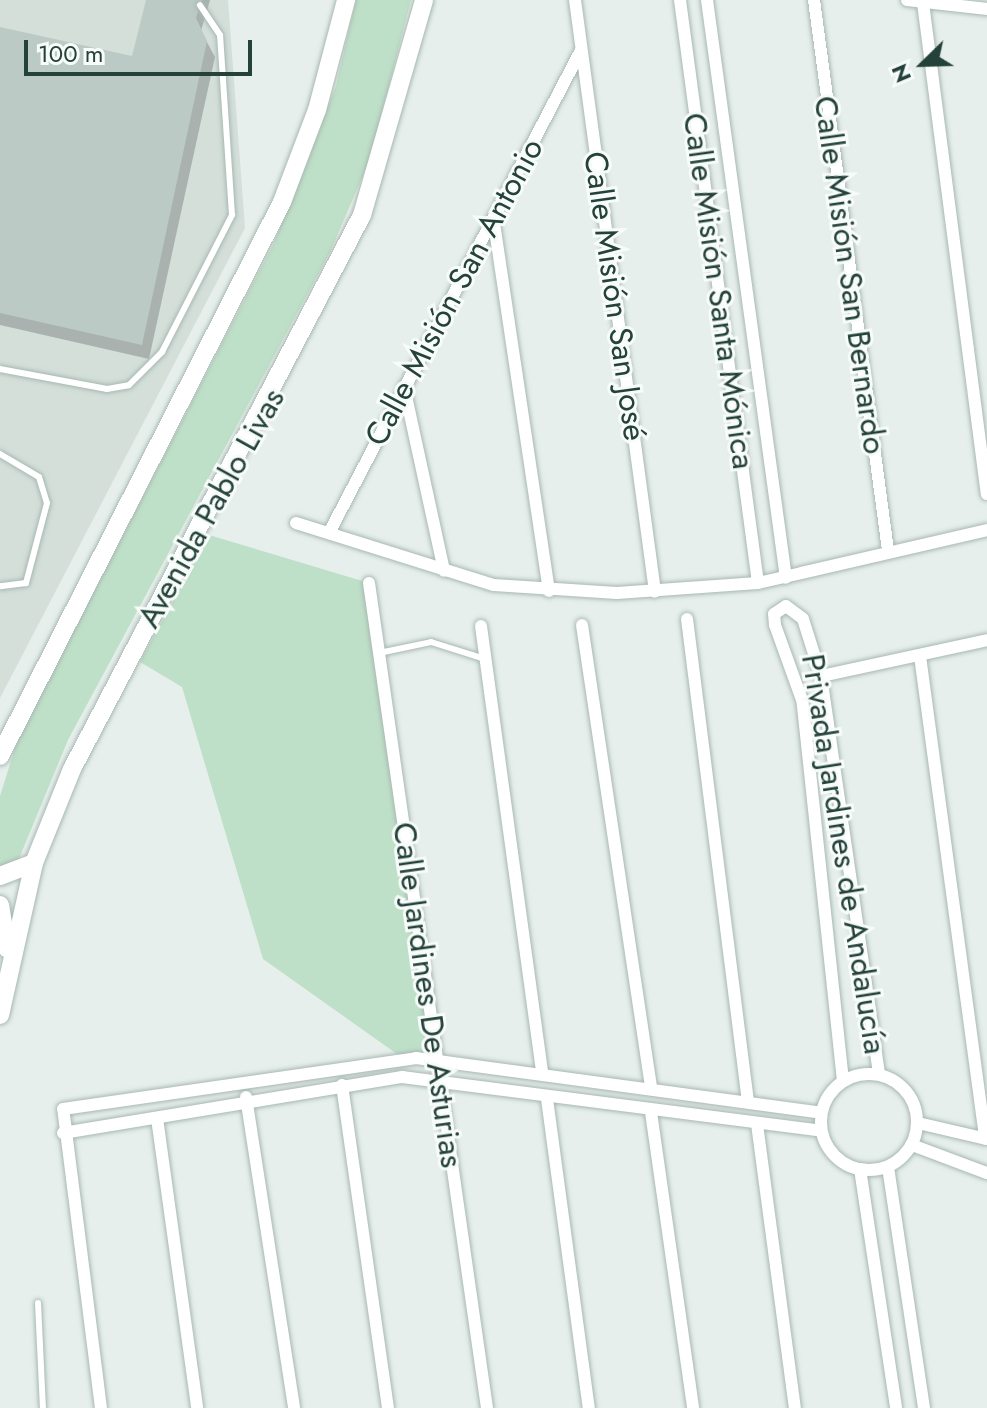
<!DOCTYPE html>
<html>
<head>
<meta charset="utf-8">
<style>
  body { margin:0 }
  #map { position:relative; width:987px; height:1408px; overflow:hidden; background:#e6efeb; font-family:Jost,sans-serif }
  div>[style] { position:absolute }
  .built>* { inset:0; background:#d4dfda }
  .green>* { inset:0; background:#bfe0c8 }
  .shadow>* { inset:0; background:#0003 }
  .building>* { inset:0; background:#bbcac4 }
  .roads { filter:drop-shadow(0 0 2px #a8b8b2) drop-shadow(0 0 2px #a8b8b2) }
  .service>* { height:6px; margin:-3px; padding:0 3px; transform-origin:3px; border-radius:3px; background:#fff }
  .minor>* { height:12px; margin:-6px; padding:0 6px; transform-origin:6px; border-radius:6px; background:#fff }
  .minor>.ring { margin:-6px; padding:0; box-sizing:content-box; background:none; border:12px solid #fff; border-radius:50% }
  .secondary>* { height:18px; margin:-9px; padding:0 9px; transform-origin:9px; border-radius:9px; background:#fff }
  span { translate:-50% -50%; white-space:nowrap; text-align:center; line-height:1.15; -webkit-text-stroke:6px #f7fbf9; paint-order:stroke }
  .street-label { font-size:32px; color:#24423a }
  .north { position:absolute; left:883px; top:24px; width:80px; height:80px; -webkit-text-stroke:6px #f7fbf9; paint-order:stroke; rotate:247deg; font-size:22px; font-weight:700; line-height:32px; text-align:center; color:#24423a }
  .north::after { content:''; display:block; margin:auto; width:28px; height:36px; background:#24423a; clip-path:polygon(50% 0,100% 100%,50% 72%,0 100%) }
  .scale { position:absolute; left:24px; top:40px; width:228px; height:36px; box-sizing:border-box; border:4px solid #24423a; border-top:0; padding-left:10px; font-size:24px; line-height:28px; white-space:nowrap; color:#24423a; -webkit-text-stroke:6px #f7fbf9; paint-order:stroke }
</style>
</head>
<body>
<div id="map">
  <div class="built">
    <i style="clip-path:polygon(0 0,228px 0,245px 228px,0 698px)"></i>
  </div>
  <div class="green">
    <i style="clip-path:polygon(356px 0,411px 0,370px 159px,330px 252px,68px 740px,18px 861px,0 868px,0 796px,18px 739px,275px 241px,336px 86px)"></i>
    <i style="clip-path:polygon(209px 535px,369px 583px,438px 1059px,404px 1059px,263px 959px,182px 687px,140px 662px)"></i>
  </div>
  <div class="shadow">
    <i style="clip-path:polygon(148px 0,210px 0,201px 31px,215px 57px,149px 359px,0 325px,0 29px,134px 59px)"></i>
  </div>
  <div class="building">
    <i style="clip-path:polygon(146px 0,202px 0,196px 18px,207px 41px,142px 345px,0 313px,0 27px,132px 56px)"></i>
  </div>
  <div class="roads">
    <div class="service">
      <i style="left:0;top:369px;width:109px;rotate:10.6deg"></i>
      <i style="left:107px;top:389px;width:22px;rotate:-10deg"></i>
      <i style="left:129px;top:385px;width:47px;rotate:-45deg"></i>
      <i style="left:162px;top:352px;width:154px;rotate:-62.9deg"></i>
      <i style="left:232px;top:215px;width:180px;rotate:-93.8deg"></i>
      <i style="left:220px;top:35px;width:36px;rotate:-124deg"></i>
      <i style="left:0;top:454px;width:45px;rotate:30.5deg"></i>
      <i style="left:39px;top:477px;width:27px;rotate:73deg"></i>
      <i style="left:47px;top:503px;width:83px;rotate:104.7deg"></i>
      <i style="left:26px;top:583px;width:26px;rotate:173deg"></i>
      <i style="left:379px;top:653px;width:53px;rotate:-11.9deg"></i>
      <i style="left:431px;top:642px;width:57px;rotate:17.5deg"></i>
      <i style="left:38px;top:1303px;width:105px;rotate:87.3deg"></i>
    </div>
    <div class="minor">
      <i style="left:575px;top:0;width:597px;rotate:82.3deg"></i>
      <i style="left:680px;top:0;width:588px;rotate:82.38deg"></i>
      <i style="left:707px;top:0;width:583px;rotate:82.22deg"></i>
      <i style="left:814px;top:0;width:555px;rotate:82.34deg"></i>
      <i style="left:907px;top:0;width:81px;rotate:6.4deg"></i>
      <i style="left:923px;top:3px;width:495px;rotate:82.6deg"></i>
      <i style="left:494px;top:223px;width:372px;rotate:81.5deg"></i>
      <i style="left:404px;top:387px;width:188px;rotate:77.7deg"></i>
      <i style="left:296px;top:523px;width:207px;rotate:17.4deg"></i>
      <i style="left:494px;top:585px;width:123px;rotate:3.7deg"></i>
      <i style="left:617px;top:593px;width:141px;rotate:-4.1deg"></i>
      <i style="left:758px;top:583px;width:235px;rotate:-13deg"></i>
      <i style="left:329px;top:533px;width:543px;rotate:-62.44deg"></i>
      <i style="left:369px;top:583px;width:833px;rotate:81.86deg"></i>
      <i style="left:687px;top:619px;width:487px;rotate:82.8deg"></i>
      <i style="left:582px;top:625px;width:467px;rotate:81.5deg"></i>
      <i style="left:481px;top:626px;width:451px;rotate:82.2deg"></i>
      <i style="left:920px;top:656px;width:487px;rotate:82.3deg"></i>
      <i style="left:821px;top:676px;width:170px;rotate:-12.2deg"></i>
      <i class="ring" style="left:821px;top:1074px;width:84px;height:84px"></i>
      <i style="left:843px;top:1081px;width:383px;rotate:-96.1deg"></i>
      <i style="left:802px;top:700px;width:80px;rotate:-109.8deg"></i>
      <i style="left:775px;top:625px;width:11px;rotate:-95deg"></i>
      <i style="left:774px;top:614px;width:14px;rotate:-34deg"></i>
      <i style="left:786px;top:606px;width:21px;rotate:37deg"></i>
      <i style="left:803px;top:619px;width:60px;rotate:72.5deg"></i>
      <i style="left:821px;top:676px;width:402px;rotate:81.7deg"></i>
      <i style="left:342px;top:1085px;width:326px;rotate:81.9deg"></i>
      <i style="left:246px;top:1097px;width:315px;rotate:81.2deg"></i>
      <i style="left:547px;top:1099px;width:312px;rotate:82.3deg"></i>
      <i style="left:651px;top:1112px;width:299px;rotate:81.9deg"></i>
      <i style="left:157px;top:1118px;width:293px;rotate:82.1deg"></i>
      <i style="left:918px;top:1123px;width:71px;rotate:13.1deg"></i>
      <i style="left:757px;top:1124px;width:287px;rotate:82.4deg"></i>
      <i style="left:63px;top:1133px;width:344px;rotate:-9.4deg"></i>
      <i style="left:402px;top:1077px;width:422px;rotate:7.3deg"></i>
      <i style="left:912px;top:1145px;width:80px;rotate:20.5deg"></i>
      <i style="left:888px;top:1167px;width:244px;rotate:81.5deg"></i>
      <i style="left:860px;top:1169px;width:242px;rotate:81.4deg"></i>
      <i style="left:101px;top:1408px;width:301px;rotate:-97.2deg"></i>
      <i style="left:63px;top:1109px;width:357px;rotate:-8.2deg"></i>
      <i style="left:416px;top:1058px;width:409px;rotate:7.7deg"></i>
    </div>
    <div class="secondary">
      <i style="left:0;top:756px;width:622px;rotate:-63.02deg"></i>
      <i style="left:282px;top:202px;width:98px;rotate:-69.2deg"></i>
      <i style="left:317px;top:110px;width:114px;rotate:-75.2deg"></i>
      <i style="left:0;top:876px;width:36px;rotate:-21deg"></i>
      <i style="left:0;top:905px;width:44px;rotate:80.8deg"></i>
      <i style="left:0;top:1015px;width:156px;rotate:-77.4deg"></i>
      <i style="left:34px;top:863px;width:101px;rotate:-68deg"></i>
      <i style="left:72px;top:769px;width:625px;rotate:-62.37deg"></i>
      <i style="left:362px;top:215px;width:224px;rotate:-73.9deg"></i>
    </div>
  </div>
  <div class="street-label">
    <span style="left:850px;top:275px;rotate:82deg">Calle Misión San Bernardo</span>
    <span style="left:719px;top:291px;rotate:82deg">Calle Misión Santa Mónica</span>
    <span style="left:454px;top:292px;rotate:-62deg">Calle Misión San Antonio</span>
    <span style="left:615px;top:296px;rotate:82deg">Calle Misión San José</span>
    <span style="left:211px;top:508px;rotate:-61deg">Avenida Pablo Livas</span>
    <span style="left:844px;top:854px;rotate:81deg">Privada Jardines de Andalucía</span>
    <span style="left:428px;top:995px;rotate:82deg">Calle Jardines De Asturias</span>
  </div>
  <div class="north">N</div>
  <div class="scale">100 m</div>
</div>
</body>
</html>
